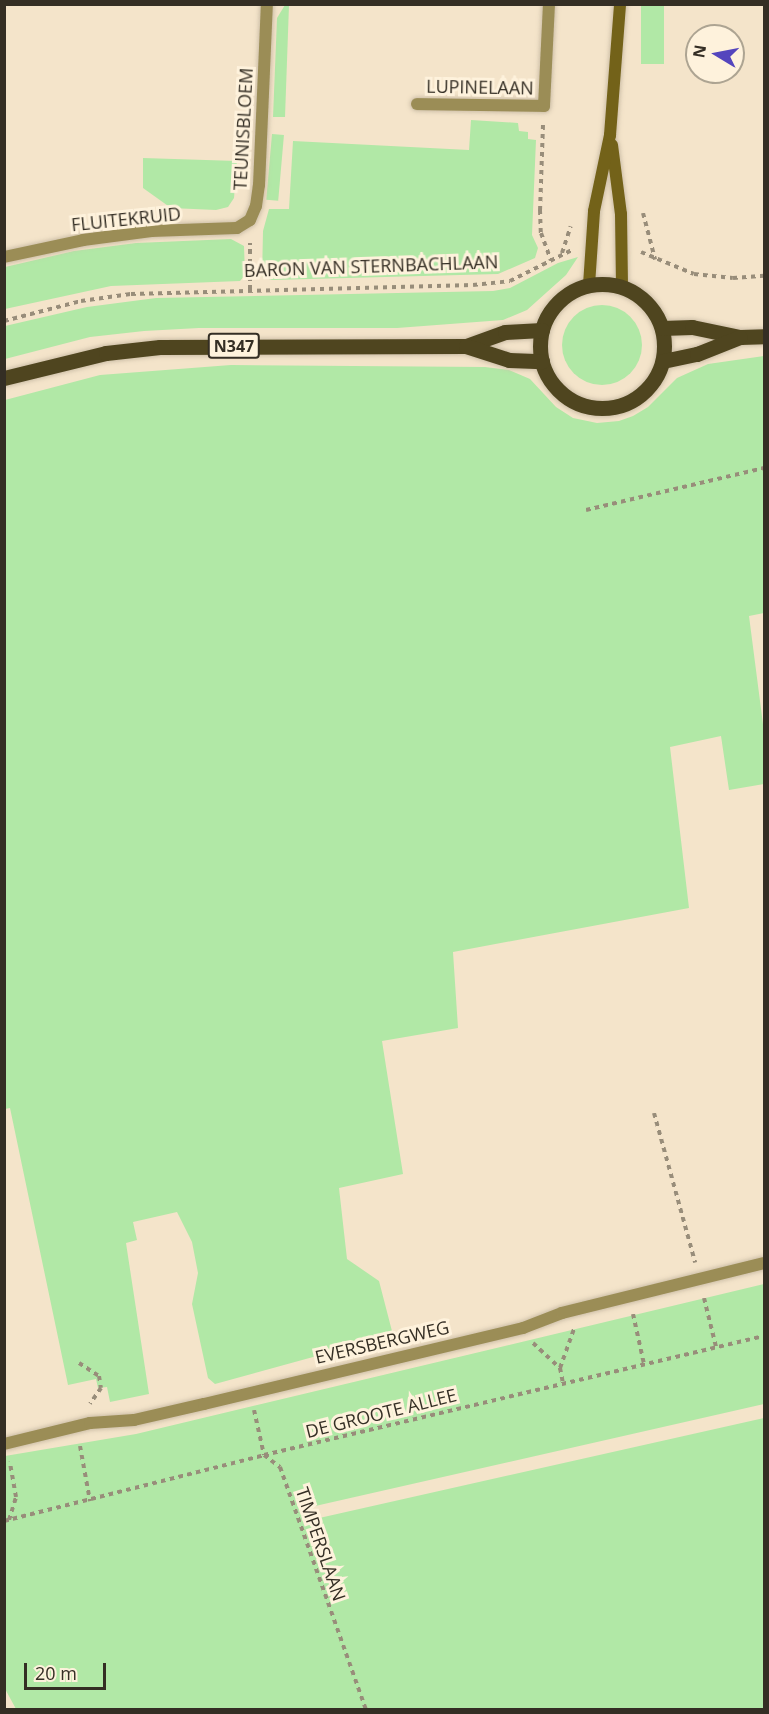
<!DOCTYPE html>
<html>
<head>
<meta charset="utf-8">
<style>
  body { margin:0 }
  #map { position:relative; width:769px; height:1714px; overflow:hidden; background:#f4e4ca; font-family:"Open Sans",sans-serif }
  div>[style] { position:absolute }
  .green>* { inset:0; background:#b1e8a6; transform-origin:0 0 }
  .round { border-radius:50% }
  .path>* { height:4px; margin-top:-2px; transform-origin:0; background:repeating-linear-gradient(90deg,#988d7a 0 4.5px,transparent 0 9px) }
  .roads { filter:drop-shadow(0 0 2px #cec0a9) drop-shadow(0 0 2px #cec0a9) }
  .street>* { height:12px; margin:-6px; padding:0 6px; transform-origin:6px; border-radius:6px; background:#9b8d56 }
  .secondary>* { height:12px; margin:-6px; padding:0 6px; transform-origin:6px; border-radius:6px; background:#736219 }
  .primary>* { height:15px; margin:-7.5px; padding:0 7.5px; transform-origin:7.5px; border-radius:7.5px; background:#4f451f }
  .primary>.ring { margin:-7.5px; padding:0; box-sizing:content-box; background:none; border:15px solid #4f451f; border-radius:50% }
  span { translate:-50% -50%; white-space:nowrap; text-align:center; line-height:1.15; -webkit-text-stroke:6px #fef2dc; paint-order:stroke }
  .shield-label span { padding:2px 4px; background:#fef2dc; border:2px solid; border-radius:4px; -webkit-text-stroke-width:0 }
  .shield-label { font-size:16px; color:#342e24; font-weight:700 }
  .street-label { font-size:18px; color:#342e24 }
  .frame { position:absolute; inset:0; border:6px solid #342e24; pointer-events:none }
  .north { position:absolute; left:685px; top:24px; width:60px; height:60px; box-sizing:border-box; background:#fef2dc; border:2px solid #ada492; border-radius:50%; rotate:280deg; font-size:16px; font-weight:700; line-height:24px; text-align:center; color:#342e24 }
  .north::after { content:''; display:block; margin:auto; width:21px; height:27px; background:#5445bd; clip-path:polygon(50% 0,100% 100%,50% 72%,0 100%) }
  .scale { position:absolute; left:24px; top:1663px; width:82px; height:27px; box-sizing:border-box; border:3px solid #342e24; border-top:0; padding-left:8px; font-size:18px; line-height:21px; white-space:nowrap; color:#342e24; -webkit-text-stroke:4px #fef2dc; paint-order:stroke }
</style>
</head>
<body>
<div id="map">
  <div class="green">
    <i style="clip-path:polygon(285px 5px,289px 5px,285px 117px,273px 117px,277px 18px)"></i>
    <i style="left:641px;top:5px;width:23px;height:59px"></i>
    <i style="clip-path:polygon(471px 120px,518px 123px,519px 131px,528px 132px,528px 139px,536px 140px,532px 235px,538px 248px,535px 258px,498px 274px,272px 280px,262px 277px,263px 231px,269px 209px,289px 209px,293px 141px,469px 150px)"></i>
    <i style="left:272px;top:134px;width:12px;height:66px;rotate:5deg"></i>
    <i style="clip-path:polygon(143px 158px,237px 161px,234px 198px,228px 207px,216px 210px,171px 208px,143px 188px)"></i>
    <i style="clip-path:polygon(231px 239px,244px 246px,245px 275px,240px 281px,111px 286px,5px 309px,5px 267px,74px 251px,136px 243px)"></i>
    <i style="clip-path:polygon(578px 257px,566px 275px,527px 310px,503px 320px,397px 328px,199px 328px,144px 331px,90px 337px,5px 359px,5px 326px,87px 307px,156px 298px,493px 291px,510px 288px,558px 263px)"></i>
    <i class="round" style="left:562px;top:305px;width:80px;height:80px"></i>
    <i style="clip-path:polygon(764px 356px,764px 613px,749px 616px,764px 732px,764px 784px,729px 790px,721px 736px,670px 747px,689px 908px,453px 952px,458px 1028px,382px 1041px,403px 1174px,339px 1188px,347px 1259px,379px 1281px,393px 1335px,215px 1384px,208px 1378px,192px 1304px,198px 1273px,192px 1242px,177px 1212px,133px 1222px,137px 1240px,126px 1243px,149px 1394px,110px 1402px,107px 1387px,98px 1388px,96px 1379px,68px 1385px,10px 1108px,5px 1109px,5px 400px,100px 375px,231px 365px,485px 367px,509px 370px,530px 379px,556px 407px,573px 418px,597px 423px,619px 421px,633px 416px,648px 407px,677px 378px,708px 364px)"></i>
    <i style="clip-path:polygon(764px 1284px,764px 1404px,302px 1509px,306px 1521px,764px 1418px,764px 1709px,16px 1709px,4px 1687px,5px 1456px,136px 1434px)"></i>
  </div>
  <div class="path">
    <i style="left:543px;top:125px;width:85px;rotate:92deg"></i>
    <i style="left:540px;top:210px;width:23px;rotate:88deg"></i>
    <i style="left:541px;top:233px;width:29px;rotate:70deg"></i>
    <i style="left:643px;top:213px;width:48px;rotate:75.4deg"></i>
    <i style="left:641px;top:252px;width:57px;rotate:22.5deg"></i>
    <i style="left:694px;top:274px;width:39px;rotate:6deg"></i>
    <i style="left:733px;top:278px;width:31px;rotate:-4deg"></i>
    <i style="left:562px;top:253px;width:28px;rotate:-72deg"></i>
    <i style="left:250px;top:290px;width:47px;rotate:-90deg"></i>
    <i style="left:4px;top:321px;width:80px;rotate:-14.6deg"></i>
    <i style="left:81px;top:301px;width:50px;rotate:-8deg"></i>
    <i style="left:131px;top:294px;width:342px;rotate:-1.5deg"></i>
    <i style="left:473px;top:285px;width:37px;rotate:-6deg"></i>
    <i style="left:510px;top:281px;width:69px;rotate:-26.6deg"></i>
    <i style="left:586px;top:510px;width:183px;rotate:-13.3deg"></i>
    <i style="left:654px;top:1113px;width:155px;rotate:74.6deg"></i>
    <i style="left:704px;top:1298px;width:50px;rotate:76.2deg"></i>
    <i style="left:633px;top:1314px;width:51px;rotate:77.6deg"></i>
    <i style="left:533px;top:1343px;width:37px;rotate:43deg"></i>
    <i style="left:560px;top:1368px;width:15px;rotate:79deg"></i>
    <i style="left:79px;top:1363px;width:24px;rotate:33deg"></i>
    <i style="left:99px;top:1376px;width:12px;rotate:81deg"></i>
    <i style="left:101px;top:1388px;width:19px;rotate:125deg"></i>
    <i style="left:560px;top:1368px;width:41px;rotate:-70.3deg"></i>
    <i style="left:254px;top:1410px;width:46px;rotate:77.5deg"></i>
    <i style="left:264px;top:1455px;width:20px;rotate:37deg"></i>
    <i style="left:280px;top:1467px;width:258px;rotate:70.5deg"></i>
    <i style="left:80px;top:1446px;width:56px;rotate:79.7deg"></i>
    <i style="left:9px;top:1520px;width:24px;rotate:-73deg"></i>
    <i style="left:16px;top:1497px;width:36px;rotate:-100deg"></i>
    <i style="left:4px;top:1521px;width:268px;rotate:-14.2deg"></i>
    <i style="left:264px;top:1455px;width:514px;rotate:-13.39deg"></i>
  </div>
  <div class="roads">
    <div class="street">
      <i style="left:417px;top:104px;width:127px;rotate:0.9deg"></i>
      <i style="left:544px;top:106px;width:102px;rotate:-87.2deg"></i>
      <i style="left:4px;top:257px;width:81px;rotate:-12.1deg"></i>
      <i style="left:83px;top:240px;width:69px;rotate:-7.5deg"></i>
      <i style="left:151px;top:231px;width:86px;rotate:-2deg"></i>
      <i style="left:237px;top:228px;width:15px;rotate:-32deg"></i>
      <i style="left:250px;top:220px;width:15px;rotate:-67deg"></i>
      <i style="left:256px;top:206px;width:21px;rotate:-82deg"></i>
      <i style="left:259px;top:185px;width:181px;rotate:-87.5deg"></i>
      <i style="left:4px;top:1444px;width:89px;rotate:-13.7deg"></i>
      <i style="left:90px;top:1423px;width:44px;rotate:-3.9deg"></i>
      <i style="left:134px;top:1420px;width:72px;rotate:-12.9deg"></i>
      <i style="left:204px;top:1404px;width:328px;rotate:-13.4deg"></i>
      <i style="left:523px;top:1328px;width:42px;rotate:-21deg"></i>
      <i style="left:562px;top:1313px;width:208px;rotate:-13.9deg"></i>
    </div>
    <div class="secondary">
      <i style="left:612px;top:145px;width:70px;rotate:82.6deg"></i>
      <i style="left:621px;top:214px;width:73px;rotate:89.2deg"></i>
      <i style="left:589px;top:285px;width:74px;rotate:-86.1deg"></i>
      <i style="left:594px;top:211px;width:78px;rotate:-78.1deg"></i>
      <i style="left:610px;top:135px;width:131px;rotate:-85.6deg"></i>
    </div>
    <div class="primary">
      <i class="ring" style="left:540px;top:284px;width:109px;height:109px"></i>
      <i style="left:662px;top:328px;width:30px;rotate:-2deg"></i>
      <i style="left:692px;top:327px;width:49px;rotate:11.8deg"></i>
      <i style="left:740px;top:337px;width:24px;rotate:-2deg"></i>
      <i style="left:466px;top:346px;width:41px;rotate:-19.7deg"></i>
      <i style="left:505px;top:332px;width:37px;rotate:-3deg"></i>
      <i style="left:663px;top:361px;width:35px;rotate:-12deg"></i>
      <i style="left:697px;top:354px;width:46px;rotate:-21.6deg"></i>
      <i style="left:4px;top:378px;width:105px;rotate:-13.8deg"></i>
      <i style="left:106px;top:353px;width:54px;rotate:-6.3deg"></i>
      <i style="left:160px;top:347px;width:306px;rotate:-0.2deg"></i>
      <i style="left:466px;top:346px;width:45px;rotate:18deg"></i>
      <i style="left:509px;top:360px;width:33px;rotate:2deg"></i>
    </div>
  </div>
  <div class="shield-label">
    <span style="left:234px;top:346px">N347</span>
  </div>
  <div class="street-label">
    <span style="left:480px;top:87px;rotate:1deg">LUPINELAAN</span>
    <span style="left:243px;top:129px;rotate:-87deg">TEUNISBLOEM</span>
    <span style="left:126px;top:219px;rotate:-6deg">FLUITEKRUID</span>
    <span style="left:371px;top:266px;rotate:-2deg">BARON VAN STERNBACHLAAN</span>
    <span style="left:382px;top:1342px;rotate:-13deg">EVERSBERGWEG</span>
    <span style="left:381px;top:1413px;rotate:-14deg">DE GROOTE ALLEE</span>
    <span style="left:321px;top:1544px;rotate:71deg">TIMPERSLAAN</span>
  </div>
  <div class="frame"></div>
  <div class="north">N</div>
  <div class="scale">20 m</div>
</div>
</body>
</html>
